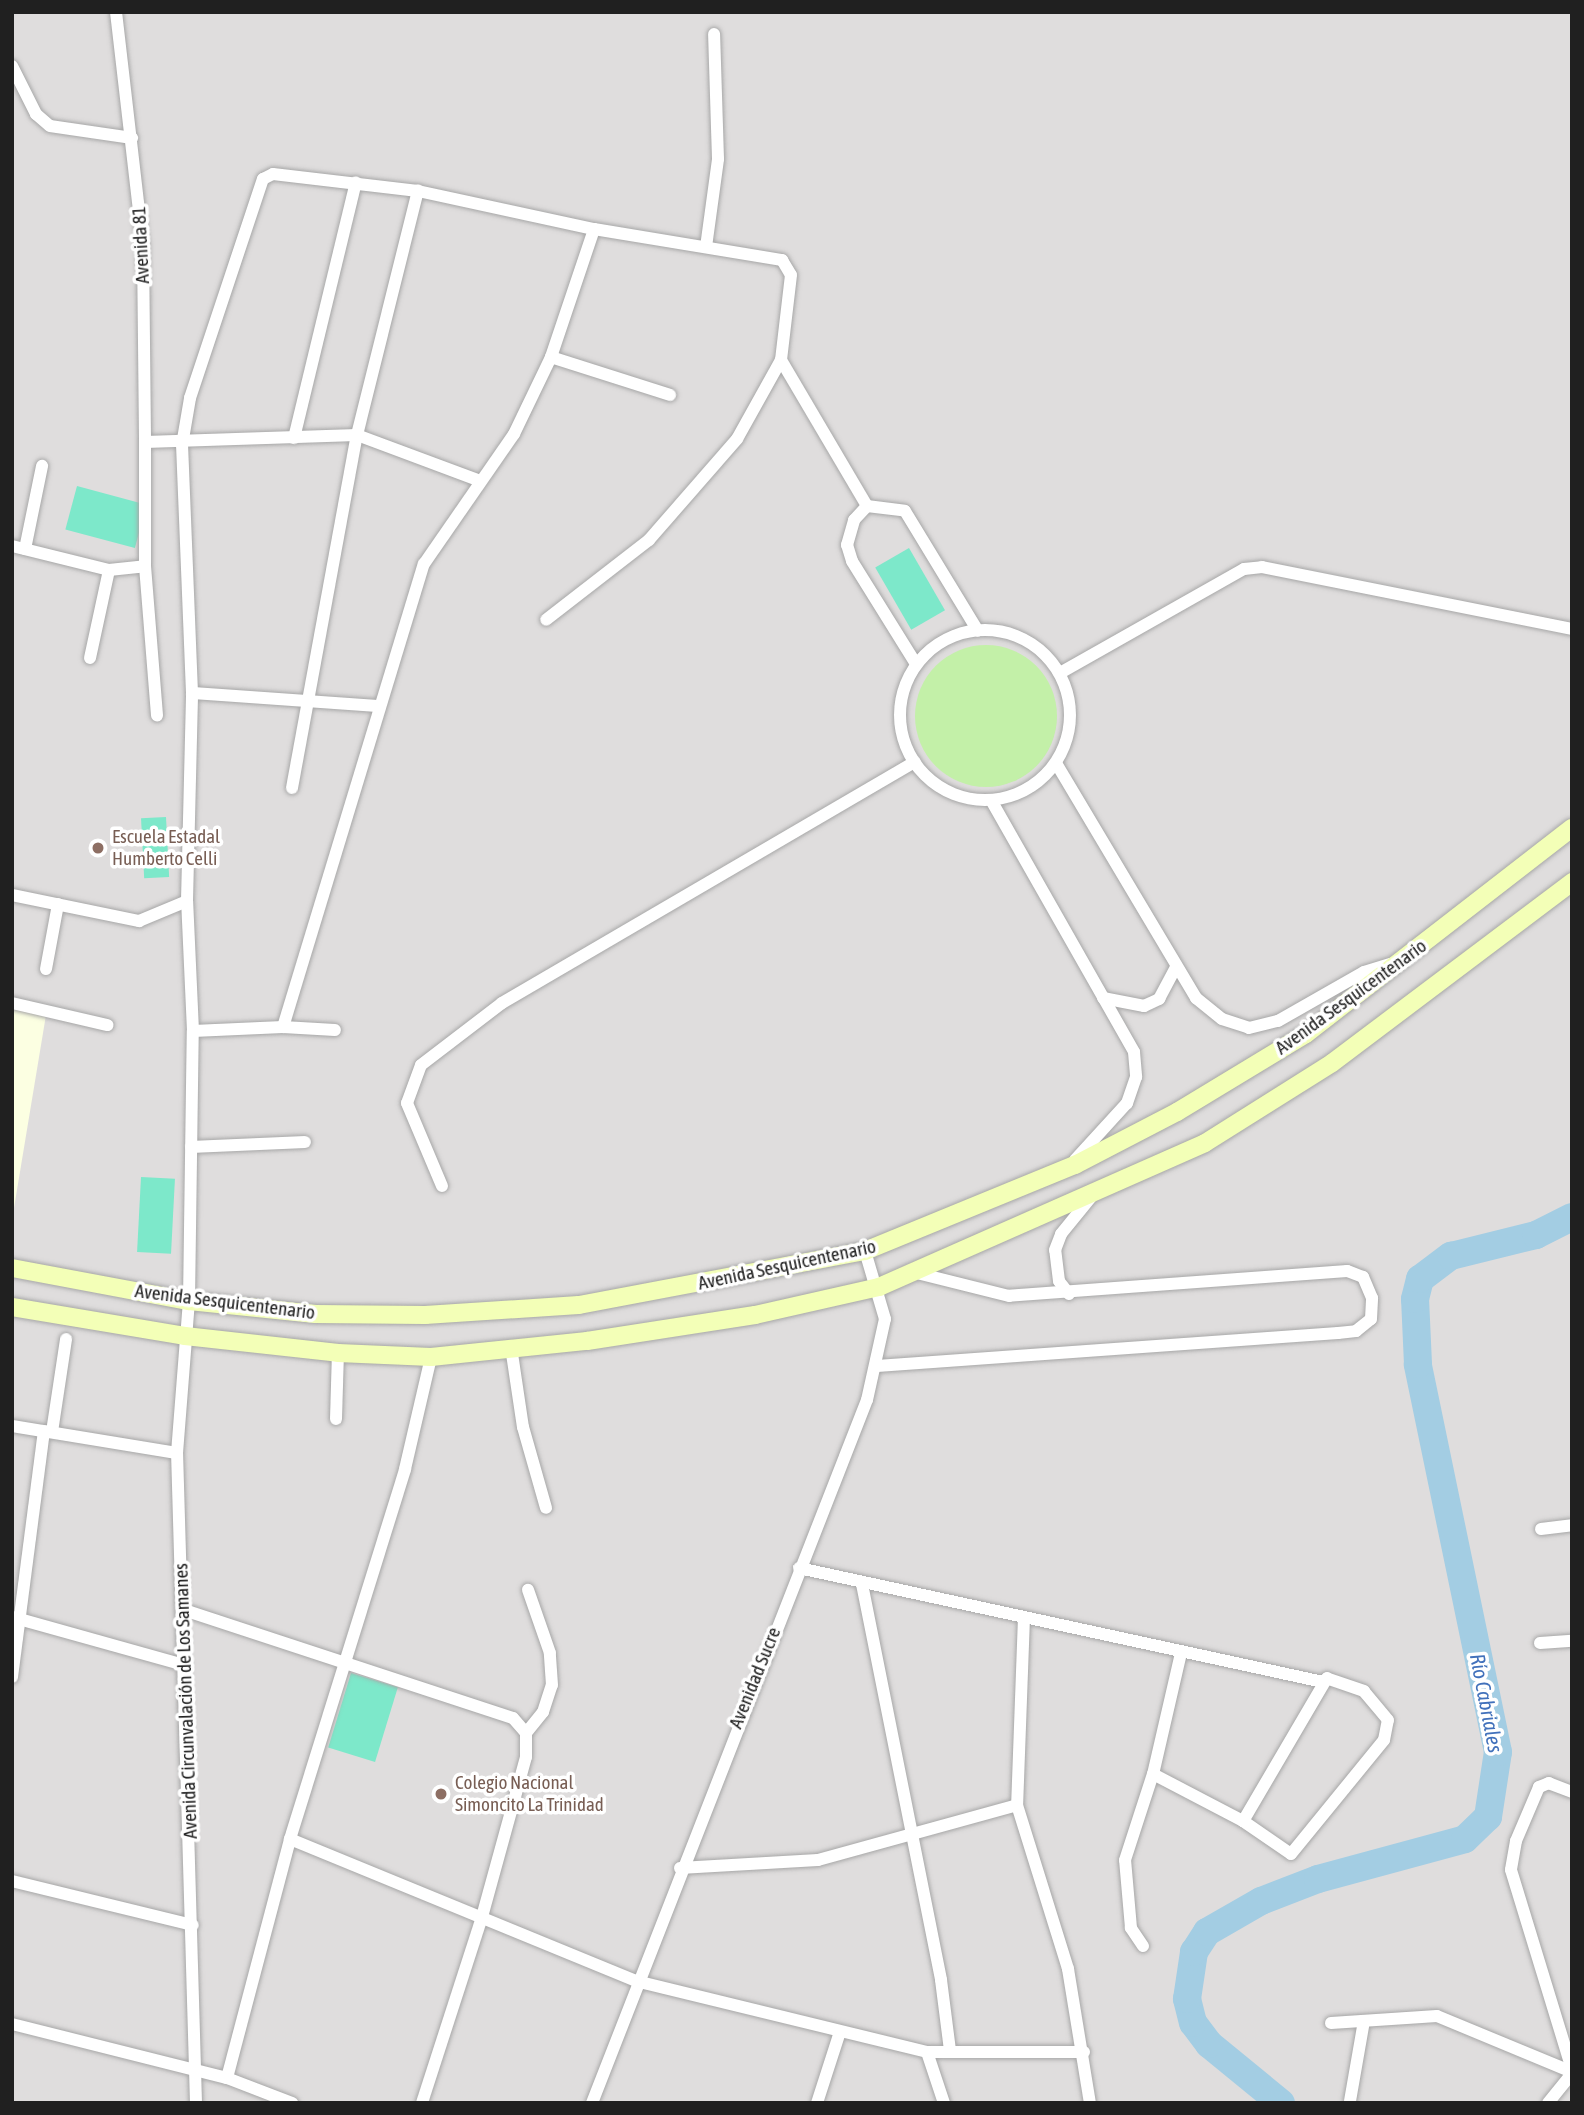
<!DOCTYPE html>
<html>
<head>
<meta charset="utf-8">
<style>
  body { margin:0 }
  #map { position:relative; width:1584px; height:2115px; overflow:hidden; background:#f2efe6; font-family:"Asap Condensed",sans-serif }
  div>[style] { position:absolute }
  .residential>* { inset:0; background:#dfdddd; transform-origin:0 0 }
  .education>* { inset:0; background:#fcffe2 }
  .grass>* { inset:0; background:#c3f0a8 }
  .round { border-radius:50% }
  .pitch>* { inset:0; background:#7de8ca; transform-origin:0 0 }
  .river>* { height:28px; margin:-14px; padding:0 14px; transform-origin:14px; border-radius:14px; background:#a3cde3 }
  .roads { filter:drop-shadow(0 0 2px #a7a7a7) drop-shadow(0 0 2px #a7a7a7) }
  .street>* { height:12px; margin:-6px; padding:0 6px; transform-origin:6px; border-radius:6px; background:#fff }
  .street>.ring { margin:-6px; padding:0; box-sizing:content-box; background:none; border:12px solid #fff; border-radius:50% }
  .secondary>* { height:18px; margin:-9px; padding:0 9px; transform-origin:9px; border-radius:9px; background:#f3ffb7 }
  .dots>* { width:19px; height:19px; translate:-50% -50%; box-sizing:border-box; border:4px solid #fff; border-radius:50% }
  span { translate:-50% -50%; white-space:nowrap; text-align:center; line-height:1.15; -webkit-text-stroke:7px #fff; paint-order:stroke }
  .street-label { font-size:19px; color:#202020 }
  .education-label { font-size:19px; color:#785e54 }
  .left { translate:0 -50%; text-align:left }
  .water-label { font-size:21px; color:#4271bb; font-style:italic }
  .frame { position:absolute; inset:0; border:14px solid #202020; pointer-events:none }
</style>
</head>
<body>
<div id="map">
  <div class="residential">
    <i style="left:12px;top:12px;width:1560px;height:2091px"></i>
  </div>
  <div class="education">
    <i style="clip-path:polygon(12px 1006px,46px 1015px,12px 1220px)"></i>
  </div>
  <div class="grass">
    <i class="round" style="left:915px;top:645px;width:142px;height:142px"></i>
  </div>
  <div class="pitch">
    <i style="left:77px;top:486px;width:72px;height:45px;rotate:15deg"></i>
    <i style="left:909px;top:548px;width:72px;height:39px;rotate:60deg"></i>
    <i style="left:166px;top:817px;width:60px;height:25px;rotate:87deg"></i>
    <i style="left:141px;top:1177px;width:34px;height:75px;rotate:3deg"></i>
    <i style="left:351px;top:1673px;width:49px;height:78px;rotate:17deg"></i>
  </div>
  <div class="river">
    <i style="left:1281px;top:2103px;width:93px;rotate:-140.7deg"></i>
    <i style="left:1209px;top:2044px;width:26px;rotate:-127deg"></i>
    <i style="left:1193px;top:2023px;width:25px;rotate:-104deg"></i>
    <i style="left:1187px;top:1999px;width:48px;rotate:-81.5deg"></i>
    <i style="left:1194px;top:1952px;width:24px;rotate:-57deg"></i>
    <i style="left:1207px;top:1932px;width:62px;rotate:-29.9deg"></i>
    <i style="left:1261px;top:1901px;width:61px;rotate:-21.1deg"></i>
    <i style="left:1318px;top:1879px;width:152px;rotate:-15.2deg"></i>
    <i style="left:1465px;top:1839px;width:32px;rotate:-44deg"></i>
    <i style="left:1488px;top:1817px;width:66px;rotate:-81.3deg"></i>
    <i style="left:1498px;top:1752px;width:396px;rotate:-101.7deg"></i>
    <i style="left:1418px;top:1364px;width:65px;rotate:-92.6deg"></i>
    <i style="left:1415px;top:1299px;width:21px;rotate:-76deg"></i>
    <i style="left:1420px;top:1279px;width:39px;rotate:-37deg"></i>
    <i style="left:1451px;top:1256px;width:88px;rotate:-13.9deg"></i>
    <i style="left:1536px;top:1235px;width:40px;rotate:-26.6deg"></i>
  </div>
  <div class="roads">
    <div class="street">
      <i style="left:116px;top:12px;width:237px;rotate:83.4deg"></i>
      <i style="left:143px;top:247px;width:195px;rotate:89.4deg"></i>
      <i style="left:145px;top:442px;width:212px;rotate:-1.9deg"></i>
      <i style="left:357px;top:435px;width:132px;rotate:20.4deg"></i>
      <i style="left:12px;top:66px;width:54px;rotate:63.4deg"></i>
      <i style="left:36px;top:114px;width:18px;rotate:41deg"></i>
      <i style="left:50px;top:126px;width:83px;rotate:8.3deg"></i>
      <i style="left:706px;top:247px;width:89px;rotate:-82.2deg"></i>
      <i style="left:718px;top:159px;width:125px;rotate:-91.8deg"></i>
      <i style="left:551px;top:357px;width:125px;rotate:17.7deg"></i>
      <i style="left:781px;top:360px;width:169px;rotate:59.5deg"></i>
      <i style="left:294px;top:438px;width:263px;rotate:-76.4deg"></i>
      <i style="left:12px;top:546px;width:100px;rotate:13.9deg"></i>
      <i style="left:109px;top:570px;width:36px;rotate:-6deg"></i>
      <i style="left:145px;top:566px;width:124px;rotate:-90deg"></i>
      <i style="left:25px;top:549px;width:85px;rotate:-78.4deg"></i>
      <i style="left:145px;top:566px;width:150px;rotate:85.4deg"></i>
      <i class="ring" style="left:900px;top:630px;width:158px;height:158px"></i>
      <i style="left:90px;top:658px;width:90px;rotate:-77.8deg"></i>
      <i style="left:916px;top:664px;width:121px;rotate:-121.9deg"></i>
      <i style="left:852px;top:561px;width:17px;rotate:-107deg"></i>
      <i style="left:847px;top:545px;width:26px;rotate:-74deg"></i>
      <i style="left:854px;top:520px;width:19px;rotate:-47deg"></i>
      <i style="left:867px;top:506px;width:38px;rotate:7deg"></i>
      <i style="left:905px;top:511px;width:140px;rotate:58.7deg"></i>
      <i style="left:1060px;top:673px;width:211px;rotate:-29.5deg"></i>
      <i style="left:1244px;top:569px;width:18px;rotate:-6deg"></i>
      <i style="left:1262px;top:567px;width:316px;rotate:11.3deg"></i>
      <i style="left:192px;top:693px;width:187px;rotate:4deg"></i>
      <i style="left:1056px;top:763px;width:274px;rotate:59.2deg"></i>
      <i style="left:1196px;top:998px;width:33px;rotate:39deg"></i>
      <i style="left:1222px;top:1019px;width:28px;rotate:18deg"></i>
      <i style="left:1249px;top:1028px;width:30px;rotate:-14deg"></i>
      <i style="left:1278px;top:1021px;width:99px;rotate:-29.7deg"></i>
      <i style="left:1364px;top:972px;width:28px;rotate:-17deg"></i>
      <i style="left:292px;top:788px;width:359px;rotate:-79.6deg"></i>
      <i style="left:357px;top:435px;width:252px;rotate:-76deg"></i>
      <i style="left:991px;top:800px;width:290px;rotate:60.4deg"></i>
      <i style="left:1134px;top:1052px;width:25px;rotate:85deg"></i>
      <i style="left:1136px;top:1077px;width:28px;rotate:109deg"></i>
      <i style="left:1127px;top:1103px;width:77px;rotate:132.4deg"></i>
      <i style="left:12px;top:895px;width:130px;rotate:11.6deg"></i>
      <i style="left:139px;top:921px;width:52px;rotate:-22.6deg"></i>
      <i style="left:46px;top:969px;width:66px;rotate:-79.5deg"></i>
      <i style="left:1103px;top:998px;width:42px;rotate:11deg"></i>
      <i style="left:1144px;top:1006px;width:17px;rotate:-25deg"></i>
      <i style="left:1159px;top:999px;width:36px;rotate:-62deg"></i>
      <i style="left:12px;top:1003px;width:98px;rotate:13deg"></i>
      <i style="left:283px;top:1027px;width:52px;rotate:3.3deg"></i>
      <i style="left:193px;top:1031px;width:90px;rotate:-2.5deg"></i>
      <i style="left:283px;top:1027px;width:484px;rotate:-73.1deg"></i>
      <i style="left:424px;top:564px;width:158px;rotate:-55.3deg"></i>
      <i style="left:514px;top:434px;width:85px;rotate:-64.3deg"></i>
      <i style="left:551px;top:357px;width:135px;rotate:-71.4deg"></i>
      <i style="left:191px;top:1147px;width:114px;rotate:-2.5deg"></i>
      <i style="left:442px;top:1186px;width:90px;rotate:-112.9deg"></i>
      <i style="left:407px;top:1103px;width:40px;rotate:-69.8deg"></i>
      <i style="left:421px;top:1065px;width:102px;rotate:-37.4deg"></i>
      <i style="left:502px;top:1003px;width:478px;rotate:-30.3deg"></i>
      <i style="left:1069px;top:1294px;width:16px;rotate:-128deg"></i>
      <i style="left:1059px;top:1281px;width:31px;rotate:-97deg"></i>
      <i style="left:1055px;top:1250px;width:17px;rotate:-69deg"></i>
      <i style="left:1061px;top:1234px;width:49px;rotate:-50.8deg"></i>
      <i style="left:511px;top:1347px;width:81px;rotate:81.5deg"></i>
      <i style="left:523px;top:1427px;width:84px;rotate:74.1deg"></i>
      <i style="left:877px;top:1366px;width:462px;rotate:-4.1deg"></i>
      <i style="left:1338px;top:1333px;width:18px;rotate:-6deg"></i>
      <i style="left:1356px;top:1331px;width:19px;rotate:-39deg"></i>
      <i style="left:1371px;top:1319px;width:21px;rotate:-87deg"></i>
      <i style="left:1372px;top:1298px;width:23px;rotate:-113deg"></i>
      <i style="left:1363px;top:1277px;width:17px;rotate:-159deg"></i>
      <i style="left:1347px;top:1271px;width:339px;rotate:175.8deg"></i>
      <i style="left:1009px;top:1296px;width:95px;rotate:-166deg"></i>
      <i style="left:336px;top:1419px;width:66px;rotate:-88.3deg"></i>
      <i style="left:12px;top:1426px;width:167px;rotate:9.3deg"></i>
      <i style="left:52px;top:1432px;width:94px;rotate:-81.4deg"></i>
      <i style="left:1541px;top:1529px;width:31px;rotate:-7deg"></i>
      <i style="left:799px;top:1568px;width:536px;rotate:12.27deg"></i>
      <i style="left:862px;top:1584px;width:404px;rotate:78.7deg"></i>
      <i style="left:941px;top:1980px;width:71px;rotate:82.7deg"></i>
      <i style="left:184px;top:1610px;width:346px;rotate:18.2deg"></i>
      <i style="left:513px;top:1718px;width:20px;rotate:49deg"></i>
      <i style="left:526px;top:1733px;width:24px;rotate:90deg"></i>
      <i style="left:526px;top:1757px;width:166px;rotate:105.4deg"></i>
      <i style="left:482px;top:1917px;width:195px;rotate:107.9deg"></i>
      <i style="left:12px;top:1617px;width:179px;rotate:15.6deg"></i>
      <i style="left:1024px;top:1617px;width:188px;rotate:92.1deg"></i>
      <i style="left:1017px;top:1805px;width:172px;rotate:72.7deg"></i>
      <i style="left:1068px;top:1969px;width:136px;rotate:80.7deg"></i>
      <i style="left:1540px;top:1643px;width:32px;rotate:-4deg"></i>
      <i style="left:1181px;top:1653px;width:124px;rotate:103deg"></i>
      <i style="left:1153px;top:1774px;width:102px;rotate:27.6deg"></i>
      <i style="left:1243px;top:1821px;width:58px;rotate:34.5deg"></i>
      <i style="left:1291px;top:1854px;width:147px;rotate:-50.8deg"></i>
      <i style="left:1384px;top:1740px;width:20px;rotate:-79deg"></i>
      <i style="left:1388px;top:1720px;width:38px;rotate:-130deg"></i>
      <i style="left:1364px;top:1691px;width:39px;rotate:-161deg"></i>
      <i style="left:1327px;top:1678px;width:166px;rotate:120.4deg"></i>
      <i style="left:12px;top:1677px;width:248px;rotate:-82.6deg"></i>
      <i style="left:526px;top:1733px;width:27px;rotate:-51deg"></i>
      <i style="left:543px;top:1712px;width:28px;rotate:-72deg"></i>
      <i style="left:552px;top:1685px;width:32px;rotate:-94deg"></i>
      <i style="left:550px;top:1653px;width:67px;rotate:-109.2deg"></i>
      <i style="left:1572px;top:1792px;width:25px;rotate:-159deg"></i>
      <i style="left:1549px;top:1783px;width:11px;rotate:158deg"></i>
      <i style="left:1539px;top:1787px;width:59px;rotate:113.1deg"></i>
      <i style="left:1516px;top:1841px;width:29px;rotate:100deg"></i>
      <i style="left:1511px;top:1870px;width:208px;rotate:73deg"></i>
      <i style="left:290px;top:1839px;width:374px;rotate:22.3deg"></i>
      <i style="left:636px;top:1981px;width:300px;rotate:13.7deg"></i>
      <i style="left:927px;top:2052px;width:157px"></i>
      <i style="left:680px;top:1868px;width:138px;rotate:-3.3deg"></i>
      <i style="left:818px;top:1860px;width:206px;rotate:-15.4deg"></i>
      <i style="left:12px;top:1881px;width:186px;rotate:13.7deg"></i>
      <i style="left:1143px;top:1946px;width:22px;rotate:-124deg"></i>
      <i style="left:1131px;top:1928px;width:68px;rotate:-95deg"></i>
      <i style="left:1125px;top:1860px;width:90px;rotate:-72deg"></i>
      <i style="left:1331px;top:2023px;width:106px;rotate:-3.8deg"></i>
      <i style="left:1437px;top:2016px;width:146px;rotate:22.5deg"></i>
      <i style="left:12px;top:2024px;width:222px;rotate:14.1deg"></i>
      <i style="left:227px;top:2078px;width:70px;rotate:21deg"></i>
      <i style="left:927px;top:2052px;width:54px;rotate:71.6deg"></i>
      <i style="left:227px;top:2078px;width:247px;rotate:-75.2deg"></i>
      <i style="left:290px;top:1839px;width:387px;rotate:-72.7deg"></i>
      <i style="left:405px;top:1469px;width:115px;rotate:-76.9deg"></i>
      <i style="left:1350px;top:2101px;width:81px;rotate:-80.1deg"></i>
      <i style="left:196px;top:2103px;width:650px;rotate:-91.67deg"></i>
      <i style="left:177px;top:1453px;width:152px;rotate:-85.5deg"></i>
      <i style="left:189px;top:1301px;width:270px;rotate:-89.2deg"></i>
      <i style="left:193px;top:1031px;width:130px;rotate:-92.6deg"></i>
      <i style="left:187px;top:901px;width:208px;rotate:-88.6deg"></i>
      <i style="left:192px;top:693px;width:248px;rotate:-92.3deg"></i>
      <i style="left:182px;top:445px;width:48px;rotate:-80.3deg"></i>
      <i style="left:190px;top:398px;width:231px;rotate:-71.6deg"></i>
      <i style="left:263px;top:179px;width:11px;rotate:-27deg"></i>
      <i style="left:273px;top:174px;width:146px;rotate:6.7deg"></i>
      <i style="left:418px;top:191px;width:180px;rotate:12.2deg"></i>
      <i style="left:594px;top:229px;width:191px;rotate:9.4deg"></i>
      <i style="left:782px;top:260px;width:17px;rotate:59deg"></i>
      <i style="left:791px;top:275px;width:86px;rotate:96.7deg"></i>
      <i style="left:781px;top:360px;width:90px;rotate:119.1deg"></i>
      <i style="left:737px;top:439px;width:134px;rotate:131.1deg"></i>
      <i style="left:649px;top:540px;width:130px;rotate:142.2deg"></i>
      <i style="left:592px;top:2103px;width:755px;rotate:-68.64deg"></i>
      <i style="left:867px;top:1400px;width:83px;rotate:-77.5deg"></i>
      <i style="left:885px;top:1319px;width:71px;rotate:-106.4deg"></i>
      <i style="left:817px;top:2103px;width:71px;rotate:-72.1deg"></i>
      <i style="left:1548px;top:2103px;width:38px;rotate:-51deg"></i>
    </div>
    <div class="secondary">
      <i style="left:12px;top:1268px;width:180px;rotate:10.6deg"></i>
      <i style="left:189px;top:1301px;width:127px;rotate:5.9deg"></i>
      <i style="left:315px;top:1314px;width:110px;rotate:0.5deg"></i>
      <i style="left:425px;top:1315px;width:154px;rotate:-3.7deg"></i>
      <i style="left:579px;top:1305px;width:291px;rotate:-10.7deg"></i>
      <i style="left:865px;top:1251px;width:227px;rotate:-22.3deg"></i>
      <i style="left:1075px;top:1165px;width:115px;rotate:-27.5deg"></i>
      <i style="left:1177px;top:1112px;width:151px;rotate:-31.2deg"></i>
      <i style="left:1306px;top:1034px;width:336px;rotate:-37.8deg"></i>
      <i style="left:12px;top:1307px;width:175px;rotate:9.5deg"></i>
      <i style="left:185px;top:1336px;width:154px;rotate:6.3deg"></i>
      <i style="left:338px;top:1353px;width:93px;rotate:2.5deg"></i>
      <i style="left:431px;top:1357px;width:157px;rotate:-5.9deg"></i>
      <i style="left:587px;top:1341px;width:170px;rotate:-8.8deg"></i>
      <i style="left:755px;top:1315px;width:127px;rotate:-12.7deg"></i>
      <i style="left:879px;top:1287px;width:356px;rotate:-23.8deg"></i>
      <i style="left:1205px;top:1143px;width:150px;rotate:-32.2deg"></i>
      <i style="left:1332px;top:1063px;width:301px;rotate:-37deg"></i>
    </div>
  </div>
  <div class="dots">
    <i style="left:98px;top:848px;background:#8d6e63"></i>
    <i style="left:441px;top:1794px;background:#8d6e63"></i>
  </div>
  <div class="street-label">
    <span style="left:141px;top:245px;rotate:-93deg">Avenida 81</span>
    <span style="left:1351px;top:997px;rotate:-36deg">Avenida Sesquicentenario</span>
    <span style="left:787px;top:1265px;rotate:-12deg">Avenida Sesquicentenario</span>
    <span style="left:225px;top:1302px;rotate:7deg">Avenida Sesquicentenario</span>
    <span style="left:755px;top:1678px;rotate:-68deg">Avenidad Sucre</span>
    <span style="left:186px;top:1701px;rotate:-92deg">Avenida Circunvalación de Los Samanes</span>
  </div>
  <div class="education-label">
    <span class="left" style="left:112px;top:848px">Escuela Estadal<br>Humberto Celli</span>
    <span class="left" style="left:455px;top:1794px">Colegio Nacional<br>Simoncito La Trinidad</span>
  </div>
  <div class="water-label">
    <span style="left:1487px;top:1703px;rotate:79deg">Río Cabriales</span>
  </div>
  <div class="frame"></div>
</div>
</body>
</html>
